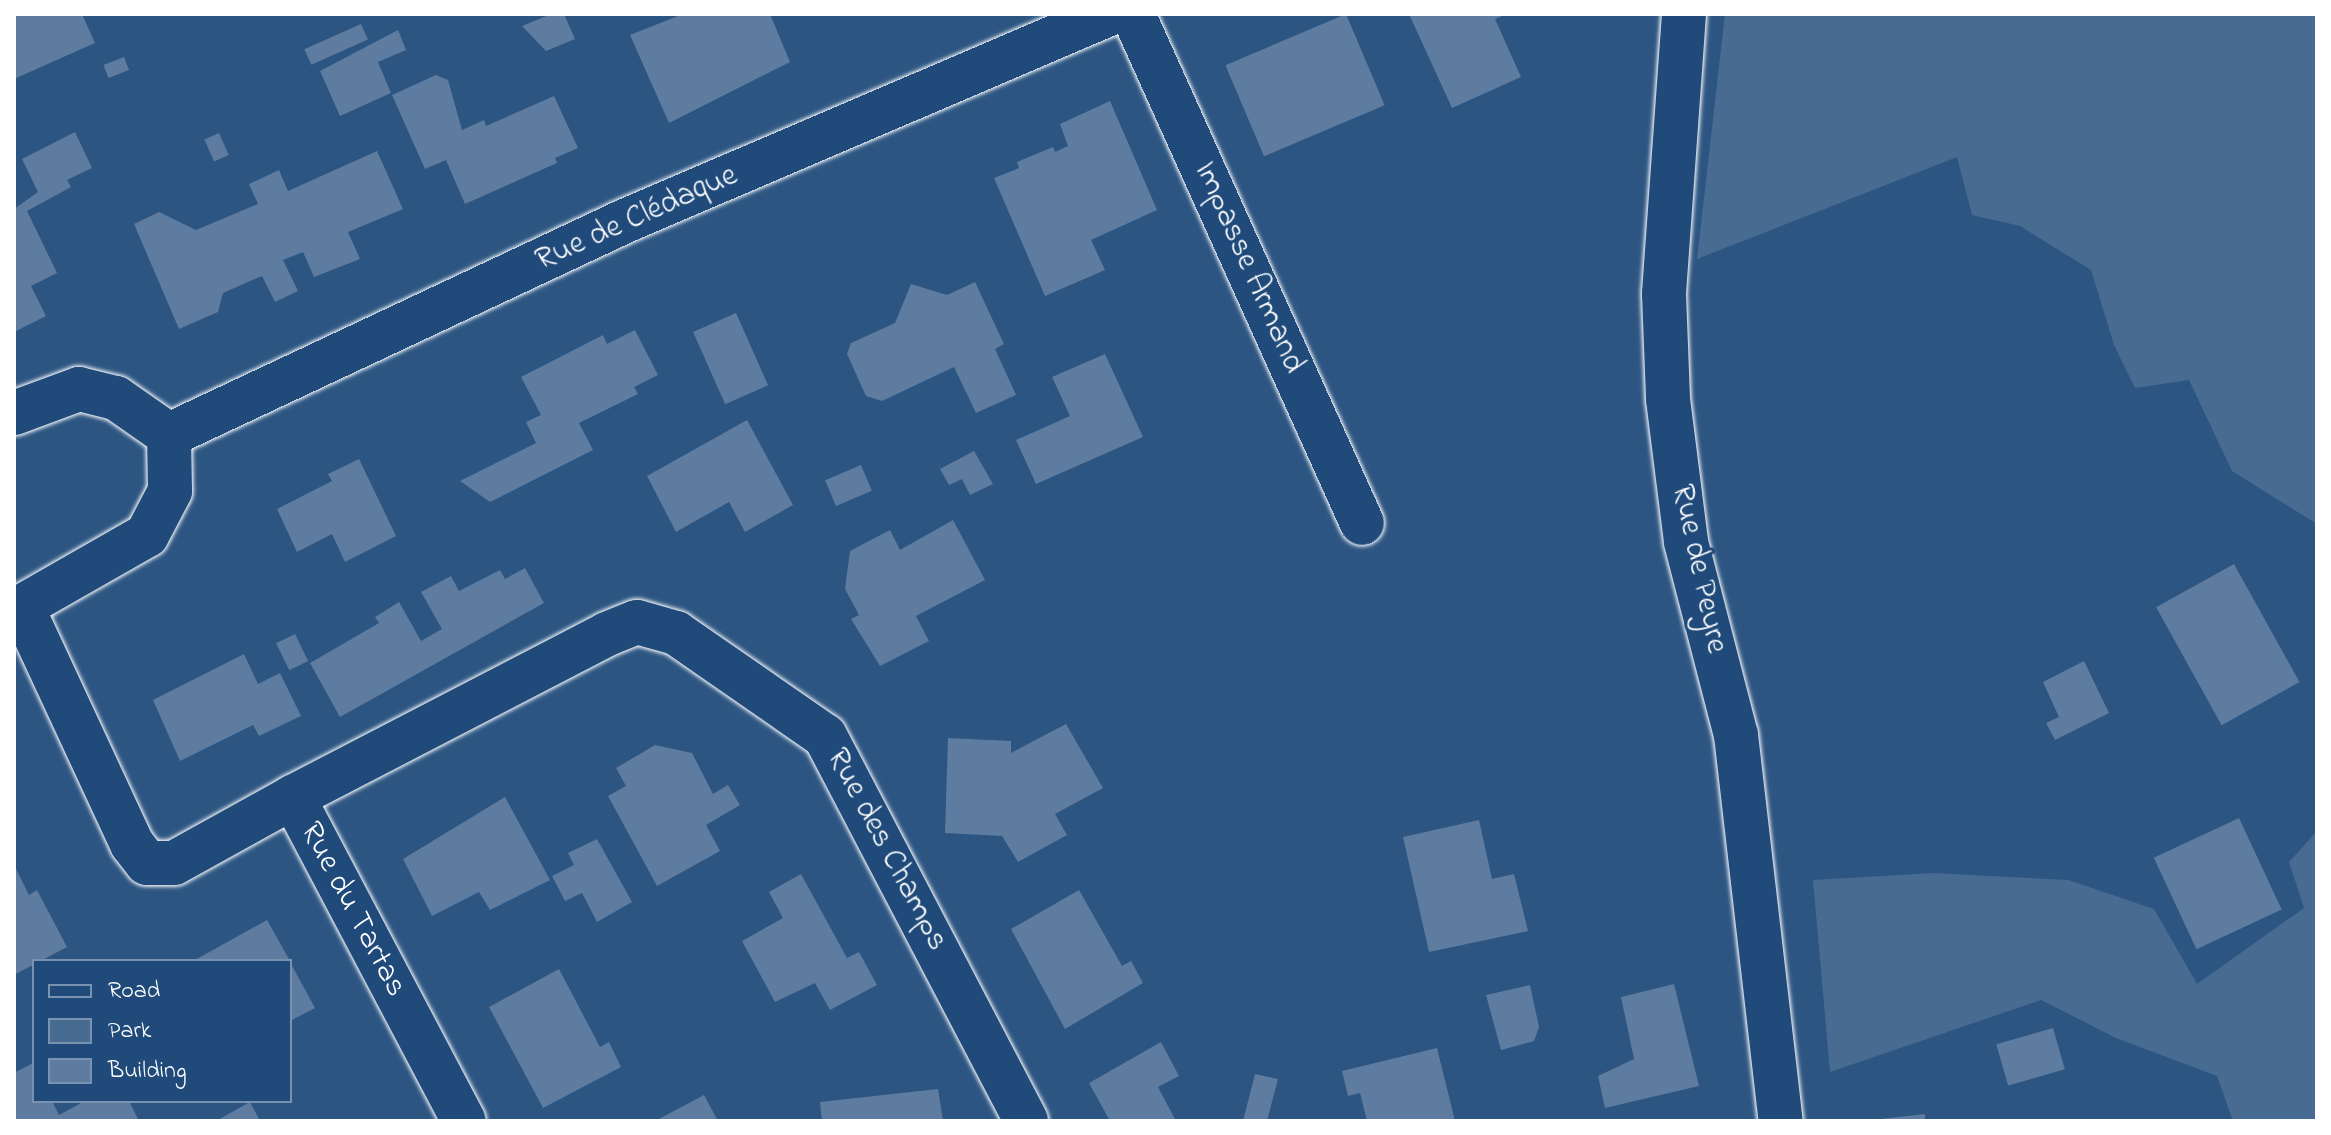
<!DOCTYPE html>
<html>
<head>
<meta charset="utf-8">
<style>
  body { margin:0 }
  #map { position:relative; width:2331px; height:1135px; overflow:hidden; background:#2c5582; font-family:"Indie Flower",sans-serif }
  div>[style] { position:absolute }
  .green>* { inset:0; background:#486b92 }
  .building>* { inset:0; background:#5e7c9f; transform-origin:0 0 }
  .roads { filter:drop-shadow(0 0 2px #fff) drop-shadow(0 0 2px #fff) }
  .street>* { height:44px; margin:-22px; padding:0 22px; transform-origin:22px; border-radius:22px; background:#1f4a7a }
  span { translate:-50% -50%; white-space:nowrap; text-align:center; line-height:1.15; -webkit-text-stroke:6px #1f4a7a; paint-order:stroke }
  .street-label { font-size:32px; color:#fff }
  .frame { position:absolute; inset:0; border:16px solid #fff; pointer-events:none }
  .legend { position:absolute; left:32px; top:959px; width:260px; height:144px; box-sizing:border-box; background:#1f4a7a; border:2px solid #7992af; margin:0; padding:10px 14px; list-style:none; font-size:24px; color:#fff }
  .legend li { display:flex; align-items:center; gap:16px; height:40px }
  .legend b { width:40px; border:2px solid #7992af }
</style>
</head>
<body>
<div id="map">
  <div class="green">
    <i style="clip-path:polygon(1725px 14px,2317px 14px,2317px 524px,2232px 471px,2189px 380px,2135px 388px,2114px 345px,2091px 270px,2020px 226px,1972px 215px,1957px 157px,1697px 259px)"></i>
    <i style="clip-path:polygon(2317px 831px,2317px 1121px,2233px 1121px,2217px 1076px,2116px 1038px,2041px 1000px,1830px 1072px,1813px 880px,1933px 873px,2068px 880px,2154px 909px,2197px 984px,2304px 908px,2289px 862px)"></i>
  </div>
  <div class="building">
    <i style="clip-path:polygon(14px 14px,82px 14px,95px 43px,14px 79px)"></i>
    <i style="clip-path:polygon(551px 14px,564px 14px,575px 39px,546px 51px,522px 26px)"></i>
    <i style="clip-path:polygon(683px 14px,770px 14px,790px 62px,669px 123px,630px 35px)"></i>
    <i style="left:1346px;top:14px;width:99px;height:131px;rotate:67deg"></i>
    <i style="clip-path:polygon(1409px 14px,1507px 14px,1495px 19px,1521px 77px,1452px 108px)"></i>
    <i style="left:361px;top:24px;width:17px;height:62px;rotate:66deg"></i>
    <i style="clip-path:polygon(398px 30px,406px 50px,378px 62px,391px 93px,340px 116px,320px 71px)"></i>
    <i style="left:124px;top:57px;width:14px;height:22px;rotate:69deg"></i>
    <i style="clip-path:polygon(436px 75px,448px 80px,462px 130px,484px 120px,486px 126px,554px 96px,578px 148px,555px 158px,557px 163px,465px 204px,446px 160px,425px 169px,392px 95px)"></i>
    <i style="clip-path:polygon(1110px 101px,1157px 210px,1091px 240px,1105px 270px,1045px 296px,994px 178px,1019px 168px,1017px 162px,1053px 147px,1055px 152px,1068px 146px,1060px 124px)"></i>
    <i style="clip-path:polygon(75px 132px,92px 168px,67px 180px,71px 187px,27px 211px,57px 273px,31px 286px,46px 316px,14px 332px,14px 209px,38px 192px,22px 159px)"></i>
    <i style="left:219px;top:133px;width:24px;height:16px;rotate:66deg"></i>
    <i style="clip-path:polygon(377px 151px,403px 209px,348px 232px,360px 259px,314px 277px,303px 252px,283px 260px,298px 291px,275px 302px,262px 276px,223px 293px,218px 312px,179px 329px,134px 224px,159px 212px,196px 230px,258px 204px,249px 184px,279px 170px,288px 191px)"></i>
    <i style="clip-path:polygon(975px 282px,1004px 344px,995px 349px,1016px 395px,976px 413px,954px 367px,882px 401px,866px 396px,847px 354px,851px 343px,895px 323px,911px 284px,947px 295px)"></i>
    <i style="left:736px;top:313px;width:79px;height:47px;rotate:66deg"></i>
    <i style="clip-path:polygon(635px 330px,658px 375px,634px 387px,638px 394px,579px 423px,593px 450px,490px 502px,460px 481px,536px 443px,526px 422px,541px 415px,521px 377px,603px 335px,607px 344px)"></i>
    <i style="clip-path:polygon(1105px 354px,1143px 437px,1036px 484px,1016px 440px,1070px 416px,1052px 377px)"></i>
    <i style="clip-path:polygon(747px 420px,793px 505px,745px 532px,729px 502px,676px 532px,647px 476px)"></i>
    <i style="clip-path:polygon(974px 451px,993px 484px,970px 495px,962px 479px,949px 485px,940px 469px)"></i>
    <i style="clip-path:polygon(359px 459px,396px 536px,345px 562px,332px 534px,297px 552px,277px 509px,332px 481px,328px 474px)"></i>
    <i style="left:861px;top:465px;width:28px;height:39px;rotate:67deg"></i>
    <i style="clip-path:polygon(953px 520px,985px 580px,916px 616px,929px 641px,880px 666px,851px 619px,859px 615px,845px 589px,850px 551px,890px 530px,900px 550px)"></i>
    <i style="left:2234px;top:564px;width:135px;height:89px;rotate:61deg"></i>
    <i style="clip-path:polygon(525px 568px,544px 603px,340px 717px,310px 663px,379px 623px,375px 617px,399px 602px,421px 641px,442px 629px,421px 592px,451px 576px,459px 591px,500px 570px,505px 579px)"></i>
    <i style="left:295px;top:634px;width:30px;height:21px;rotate:64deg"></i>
    <i style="clip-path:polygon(244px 654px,258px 684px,280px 673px,301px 716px,259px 736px,253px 725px,180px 761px,153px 700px)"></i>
    <i style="clip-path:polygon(2084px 661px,2109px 713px,2055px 740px,2046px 723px,2059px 717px,2043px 682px)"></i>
    <i style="clip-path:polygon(1066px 724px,1103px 788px,1055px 814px,1067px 835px,1018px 862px,1002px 836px,945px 833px,948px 738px,1011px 741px,1011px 753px)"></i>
    <i style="clip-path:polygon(655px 745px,692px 753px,713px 794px,728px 785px,740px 805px,706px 825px,720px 851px,657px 886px,608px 796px,626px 786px,616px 768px)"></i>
    <i style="clip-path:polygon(505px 797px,550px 880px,490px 910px,479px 892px,432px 916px,403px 859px)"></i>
    <i style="left:2239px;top:818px;width:101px;height:94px;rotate:65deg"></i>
    <i style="clip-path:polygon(1479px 820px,1492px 879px,1514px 874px,1528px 931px,1429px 952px,1403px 837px)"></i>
    <i style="clip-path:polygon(597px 839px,632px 902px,597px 922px,582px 893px,565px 901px,552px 876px,574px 865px,568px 853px)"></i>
    <i style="clip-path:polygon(14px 865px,29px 895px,37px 890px,67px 947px,14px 975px)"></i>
    <i style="clip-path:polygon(801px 874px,847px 958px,859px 952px,877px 985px,830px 1010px,815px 983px,775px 1002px,742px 941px,783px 918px,769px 892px)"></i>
    <i style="clip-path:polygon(1079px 890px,1122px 966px,1131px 961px,1143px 983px,1065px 1029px,1011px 929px)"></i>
    <i style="clip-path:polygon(267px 920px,290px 961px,193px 961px,204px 955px)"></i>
    <i style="clip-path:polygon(290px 962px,315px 1008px,290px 1021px)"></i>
    <i style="clip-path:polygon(559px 969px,600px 1047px,609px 1042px,621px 1067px,543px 1108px,489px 1007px)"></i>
    <i style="clip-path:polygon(1674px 984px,1699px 1086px,1605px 1108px,1598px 1076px,1634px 1059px,1621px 997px)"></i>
    <i style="clip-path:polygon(1530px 985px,1539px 1027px,1534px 1041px,1501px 1050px,1486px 995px)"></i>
    <i style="left:2053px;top:1028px;width:43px;height:59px;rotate:74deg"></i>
    <i style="clip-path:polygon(1161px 1042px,1179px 1076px,1158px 1087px,1176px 1121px,1110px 1121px,1089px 1083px)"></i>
    <i style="clip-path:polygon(1437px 1048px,1455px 1121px,1367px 1121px,1360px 1093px,1348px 1096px,1342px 1071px)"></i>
    <i style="clip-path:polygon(33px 1063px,34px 1101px,52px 1101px,59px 1115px,85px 1101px,129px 1101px,139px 1121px,14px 1121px,14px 1073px)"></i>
    <i style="clip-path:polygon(1255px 1074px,1278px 1079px,1267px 1121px,1243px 1121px)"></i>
    <i style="clip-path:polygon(938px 1089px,943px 1121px,822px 1121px,820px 1102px)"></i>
    <i style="clip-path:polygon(704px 1095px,718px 1121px,655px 1121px)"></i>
    <i style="clip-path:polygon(250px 1102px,260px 1121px,216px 1121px)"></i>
    <i style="clip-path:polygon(1925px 1114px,1925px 1121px,1881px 1121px,1880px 1119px)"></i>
  </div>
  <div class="roads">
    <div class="street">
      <i style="left:1133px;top:14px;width:558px;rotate:65.78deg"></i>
      <i style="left:1684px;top:14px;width:281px;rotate:94.1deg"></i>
      <i style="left:1664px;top:294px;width:105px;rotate:87.8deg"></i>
      <i style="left:1668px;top:399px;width:144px;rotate:82.8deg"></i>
      <i style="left:1686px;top:542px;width:199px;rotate:75.5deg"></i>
      <i style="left:1736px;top:735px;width:389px;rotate:83.4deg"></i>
      <i style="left:14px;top:413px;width:69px;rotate:-20.3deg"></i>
      <i style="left:79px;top:389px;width:38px;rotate:14deg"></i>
      <i style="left:116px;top:398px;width:65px;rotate:34.9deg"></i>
      <i style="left:169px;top:435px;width:504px;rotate:-25.14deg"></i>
      <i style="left:625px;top:221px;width:526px;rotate:-23.16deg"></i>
      <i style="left:22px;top:607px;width:261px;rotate:65.1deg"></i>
      <i style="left:132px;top:844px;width:24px;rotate:52deg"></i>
      <i style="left:147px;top:863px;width:27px"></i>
      <i style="left:174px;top:863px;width:136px;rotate:-29deg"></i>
      <i style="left:293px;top:797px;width:366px;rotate:62.2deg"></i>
      <i style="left:14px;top:611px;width:153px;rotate:-29.7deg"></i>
      <i style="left:147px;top:535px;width:50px;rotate:-62.4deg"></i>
      <i style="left:170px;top:491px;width:56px;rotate:-91deg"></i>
      <i style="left:293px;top:797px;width:354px;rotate:-27.4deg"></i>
      <i style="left:607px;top:634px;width:32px;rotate:-22deg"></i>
      <i style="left:637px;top:622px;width:41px;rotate:15.8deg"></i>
      <i style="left:676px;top:633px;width:181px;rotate:34.7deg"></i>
      <i style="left:825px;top:736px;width:434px;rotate:62.4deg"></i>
    </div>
  </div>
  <div class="street-label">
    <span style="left:637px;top:219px;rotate:-24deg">Rue de Clédaque</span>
    <span style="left:1248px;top:268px;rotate:66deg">Impasse Armand</span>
    <span style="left:1698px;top:569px;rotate:78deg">Rue de Peyre</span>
    <span style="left:886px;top:850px;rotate:62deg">Rue des Champs</span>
    <span style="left:352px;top:910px;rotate:62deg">Rue du Tartas</span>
  </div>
  <div class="frame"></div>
  <ul class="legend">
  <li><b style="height:10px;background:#1f4a7a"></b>Road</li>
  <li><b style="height:22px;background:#486b92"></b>Park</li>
  <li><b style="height:22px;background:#5e7c9f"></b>Building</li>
  </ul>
</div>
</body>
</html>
